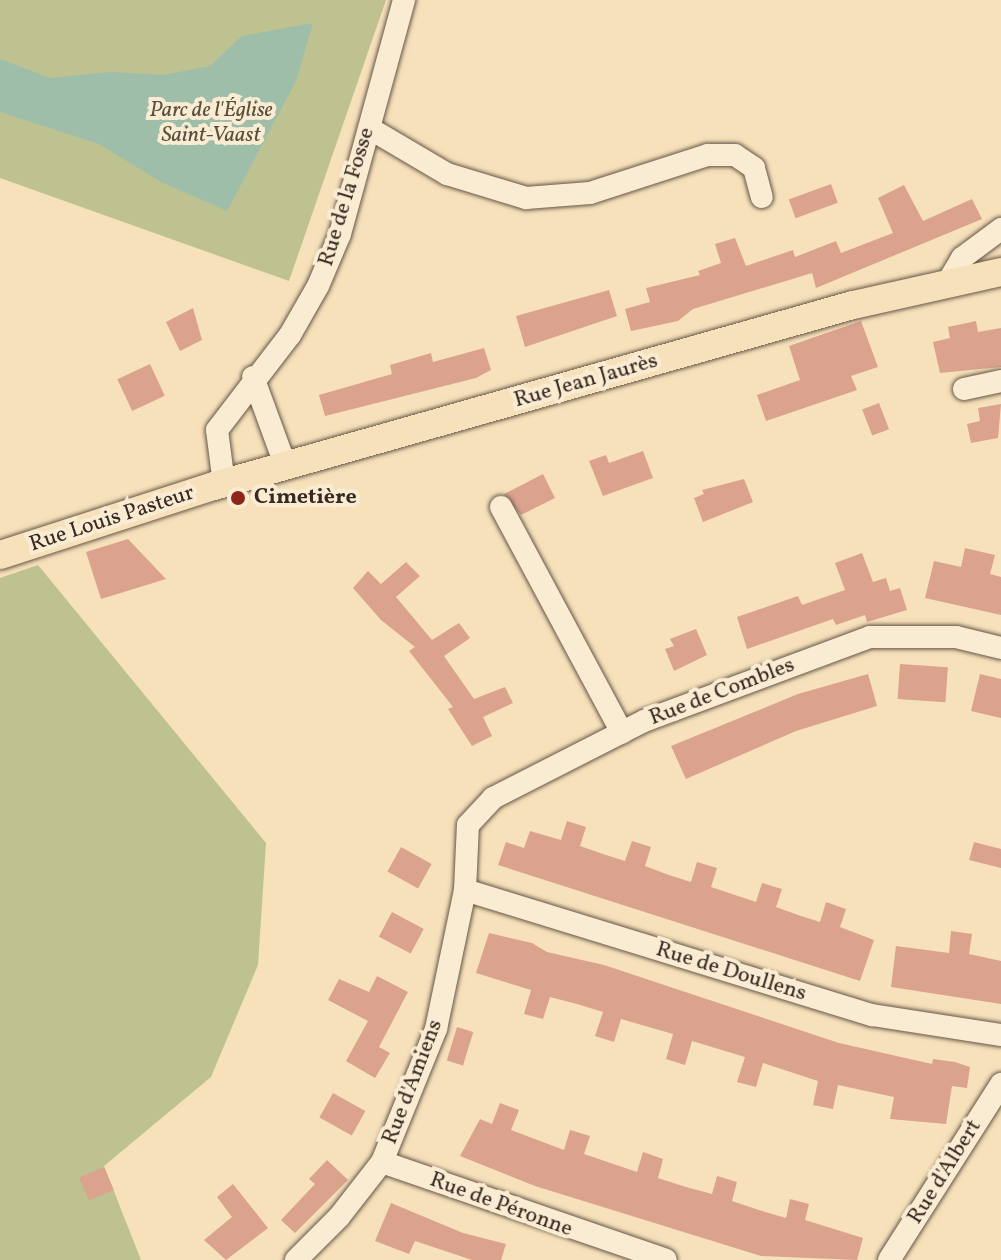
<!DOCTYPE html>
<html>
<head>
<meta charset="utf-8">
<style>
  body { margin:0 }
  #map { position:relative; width:1001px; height:1260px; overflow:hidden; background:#f7e1bb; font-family:Vollkorn,serif }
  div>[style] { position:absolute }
  .green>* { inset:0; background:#bdc290 }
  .water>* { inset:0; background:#9ebeaa }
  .building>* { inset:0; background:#dba28e; transform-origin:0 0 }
  .roads { filter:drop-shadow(0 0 2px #665748) drop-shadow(0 0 2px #665748) }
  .minor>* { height:22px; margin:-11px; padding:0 11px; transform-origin:11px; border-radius:11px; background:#faecd3 }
  .major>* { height:28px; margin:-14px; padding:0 14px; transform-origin:14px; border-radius:14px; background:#f7e1bb }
  .dots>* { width:22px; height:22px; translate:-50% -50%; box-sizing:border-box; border:4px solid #faecd3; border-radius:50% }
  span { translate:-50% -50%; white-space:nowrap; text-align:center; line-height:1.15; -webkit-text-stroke:8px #faecd3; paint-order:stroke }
  .park-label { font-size:22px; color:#574f3d; font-style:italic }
  .street-label { font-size:22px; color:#352921 }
  .poi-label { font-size:22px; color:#352921; font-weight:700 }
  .left { translate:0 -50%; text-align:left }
</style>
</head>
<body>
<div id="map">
  <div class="green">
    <i style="clip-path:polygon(0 0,386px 0,289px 281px,0 178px)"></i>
    <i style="clip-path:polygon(38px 565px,266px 843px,258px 965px,211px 1077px,104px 1166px,141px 1260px,0 1260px,0 578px)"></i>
  </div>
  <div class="water">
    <i style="clip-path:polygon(313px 23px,296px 81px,227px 211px,161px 182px,99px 144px,0 112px,0 59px,50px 78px,111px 72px,163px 75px,210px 66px,242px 36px)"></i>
  </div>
  <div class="building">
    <i style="left:831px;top:184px;width:20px;height:45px;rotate:70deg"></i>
    <i style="clip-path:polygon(904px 185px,923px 221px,972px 199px,982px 219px,816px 288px,812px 273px,693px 309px,678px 321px,631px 331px,625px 309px,650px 302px,646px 288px,700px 275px,698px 271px,721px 263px,715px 244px,735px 238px,746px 266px,793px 250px,795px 257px,836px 241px,841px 253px,893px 233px,878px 198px)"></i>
    <i style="clip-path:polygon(609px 290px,617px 316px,525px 347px,516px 316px)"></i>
    <i style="clip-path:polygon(193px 308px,202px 340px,180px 351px,166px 322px)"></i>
    <i style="clip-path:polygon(861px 321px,878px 367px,851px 376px,857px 390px,766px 421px,757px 395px,800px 380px,789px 346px)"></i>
    <i style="clip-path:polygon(976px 321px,978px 332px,1001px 328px,1001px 367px,940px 373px,933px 342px,950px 338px,948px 327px)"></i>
    <i style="clip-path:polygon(484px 348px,491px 370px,476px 378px,325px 416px,319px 395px,392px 374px,390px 365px,431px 353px,433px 362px)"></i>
    <i style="left:150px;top:364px;width:35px;height:36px;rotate:65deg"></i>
    <i style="left:879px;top:403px;width:28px;height:18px;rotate:69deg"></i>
    <i style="clip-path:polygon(1001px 404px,998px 438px,971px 443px,967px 424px,980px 421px,978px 408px)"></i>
    <i style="clip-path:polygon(643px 451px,653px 478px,603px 496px,589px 461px,606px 455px,609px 463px)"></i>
    <i style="clip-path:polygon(543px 474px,555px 498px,521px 515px,504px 494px)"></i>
    <i style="clip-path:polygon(744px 479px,753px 502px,703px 522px,694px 498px,704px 494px,702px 490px)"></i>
    <i style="clip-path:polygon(128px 539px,166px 579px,101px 599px,86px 552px)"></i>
    <i style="clip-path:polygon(965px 548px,995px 555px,990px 574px,1001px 577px,1001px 615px,925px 598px,934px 561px,961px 567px)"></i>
    <i style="clip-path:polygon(862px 553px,873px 582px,886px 578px,890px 591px,900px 588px,907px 610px,867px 622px,865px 615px,836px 625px,833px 619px,747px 649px,737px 617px,798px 596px,802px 605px,845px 590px,835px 563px)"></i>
    <i style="clip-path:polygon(406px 562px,420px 576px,396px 597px,432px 640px,459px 623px,470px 638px,444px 656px,474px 699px,505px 687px,513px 703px,483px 717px,492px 736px,472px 746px,448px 709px,453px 707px,409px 651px,415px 647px,381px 620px,353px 588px,368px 571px,381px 584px)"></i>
    <i style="clip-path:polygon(696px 629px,707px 655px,674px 671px,665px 649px,674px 646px,670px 639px)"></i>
    <i style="left:900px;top:664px;width:48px;height:35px;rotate:4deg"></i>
    <i style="clip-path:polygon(868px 674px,877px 706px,796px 731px,686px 779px,671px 746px,798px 694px)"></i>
    <i style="clip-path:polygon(980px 674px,1001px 679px,1001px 718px,971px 711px)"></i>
    <i style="clip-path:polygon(567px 821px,586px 827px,580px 846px,603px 854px,625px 861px,632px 841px,651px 847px,645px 866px,669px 875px,691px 882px,697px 862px,717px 868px,711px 887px,756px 902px,762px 883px,782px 889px,776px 907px,798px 915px,820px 922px,826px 902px,846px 909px,840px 927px,874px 940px,860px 981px,498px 865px,506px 842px,524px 848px,530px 831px,561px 840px)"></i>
    <i style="clip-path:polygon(974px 842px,1001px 849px,1001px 868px,969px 860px)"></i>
    <i style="left:401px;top:847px;width:35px;height:28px;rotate:29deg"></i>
    <i style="left:392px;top:912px;width:36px;height:28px;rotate:28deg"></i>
    <i style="clip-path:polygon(951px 931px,972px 934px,969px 954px,1001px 961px,1001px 1004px,891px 987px,896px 946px,949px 953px)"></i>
    <i style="clip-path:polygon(489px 933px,532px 943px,547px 952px,604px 965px,839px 1043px,932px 1064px,933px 1059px,955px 1062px,970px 1067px,967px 1088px,952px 1086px,946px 1124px,890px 1119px,894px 1097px,838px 1085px,833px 1109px,813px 1105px,818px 1081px,763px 1063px,756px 1087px,737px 1082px,745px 1057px,692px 1041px,685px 1065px,666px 1059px,673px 1034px,621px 1019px,614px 1042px,595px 1036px,603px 1012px,577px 1004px,550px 997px,543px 1019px,524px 1014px,531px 990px,476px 973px)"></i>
    <i style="clip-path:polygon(377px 976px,408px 992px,379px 1047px,390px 1053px,375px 1078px,346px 1061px,368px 1021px,328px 1000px,339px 979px,369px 992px)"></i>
    <i style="left:457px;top:1027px;width:17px;height:35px;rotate:17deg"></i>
    <i style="left:333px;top:1093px;width:37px;height:28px;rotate:29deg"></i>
    <i style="clip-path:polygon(500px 1103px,519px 1110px,511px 1130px,564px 1150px,570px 1130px,590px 1136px,584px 1154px,637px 1172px,643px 1152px,663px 1159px,658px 1178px,686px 1187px,712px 1194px,717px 1176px,737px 1182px,732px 1201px,759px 1210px,786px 1218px,790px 1199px,809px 1204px,805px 1220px,863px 1238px,857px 1260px,761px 1256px,535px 1186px,460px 1156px,480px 1119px,492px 1124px)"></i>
    <i style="clip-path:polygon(327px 1160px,348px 1180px,295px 1233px,281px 1220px,315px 1184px,309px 1179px)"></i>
    <i style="left:104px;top:1167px;width:25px;height:27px;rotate:67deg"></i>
    <i style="clip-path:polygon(233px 1184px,268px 1228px,226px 1260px,204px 1240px,232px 1217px,217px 1197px)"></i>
    <i style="clip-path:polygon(391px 1203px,463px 1233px,506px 1244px,501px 1260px,472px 1260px,415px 1241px,409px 1254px,375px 1241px)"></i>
  </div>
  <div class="roads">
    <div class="minor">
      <i style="left:369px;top:128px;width:91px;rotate:30.5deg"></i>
      <i style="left:447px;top:174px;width:83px;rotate:16.9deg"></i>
      <i style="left:526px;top:198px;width:64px;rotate:-4.5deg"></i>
      <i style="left:590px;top:193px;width:124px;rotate:-17.9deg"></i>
      <i style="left:708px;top:155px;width:27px"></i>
      <i style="left:735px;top:155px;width:23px;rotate:34deg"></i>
      <i style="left:754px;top:168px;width:30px;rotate:75deg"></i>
      <i style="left:949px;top:280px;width:26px;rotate:-59deg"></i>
      <i style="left:962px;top:258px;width:49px;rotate:-36.6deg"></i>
      <i style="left:253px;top:377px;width:96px;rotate:69.9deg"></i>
      <i style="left:964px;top:389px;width:38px;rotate:-12deg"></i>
      <i style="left:224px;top:484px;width:54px;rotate:-97.4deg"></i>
      <i style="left:217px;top:430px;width:120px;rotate:-52.5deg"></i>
      <i style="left:290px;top:335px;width:56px;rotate:-60.3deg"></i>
      <i style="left:318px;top:286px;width:56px;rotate:-67.1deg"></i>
      <i style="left:340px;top:234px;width:243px;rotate:-74.7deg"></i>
      <i style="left:501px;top:507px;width:256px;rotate:61.8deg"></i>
      <i style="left:465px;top:890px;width:426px;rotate:17.1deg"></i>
      <i style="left:872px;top:1015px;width:131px;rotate:8.8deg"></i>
      <i style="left:382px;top:1162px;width:300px;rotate:19deg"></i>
      <i style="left:296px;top:1260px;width:61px;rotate:-45deg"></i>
      <i style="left:339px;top:1217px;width:70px;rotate:-52deg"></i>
      <i style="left:382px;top:1162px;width:144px;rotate:-67.9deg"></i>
      <i style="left:436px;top:1029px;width:142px;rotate:-78.2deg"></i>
      <i style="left:465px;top:890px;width:65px;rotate:-87.4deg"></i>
      <i style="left:468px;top:825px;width:37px;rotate:-47deg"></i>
      <i style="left:493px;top:798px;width:169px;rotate:-27deg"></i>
      <i style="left:644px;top:721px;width:241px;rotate:-20.4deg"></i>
      <i style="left:870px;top:637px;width:86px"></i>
      <i style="left:956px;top:637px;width:46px;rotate:13.7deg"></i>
      <i style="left:889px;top:1260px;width:209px;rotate:-57.5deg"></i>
    </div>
    <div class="major">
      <i style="left:0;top:555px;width:225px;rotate:-17.9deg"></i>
      <i style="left:214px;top:486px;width:664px;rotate:-15.82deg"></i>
      <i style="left:853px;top:305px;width:152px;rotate:-12.6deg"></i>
    </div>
  </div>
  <div class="dots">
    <i style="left:238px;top:498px;background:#8f2418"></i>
  </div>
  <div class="park-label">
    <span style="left:211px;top:123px">Parc de l'Église<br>Saint-Vaast</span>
  </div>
  <div class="street-label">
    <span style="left:347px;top:197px;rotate:-73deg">Rue de la Fosse</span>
    <span style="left:586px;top:381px;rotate:-16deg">Rue Jean Jaurès</span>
    <span style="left:112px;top:519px;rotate:-18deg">Rue Louis Pasteur</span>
    <span style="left:722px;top:692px;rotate:-21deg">Rue de Combles</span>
    <span style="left:731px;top:972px;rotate:17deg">Rue de Doullens</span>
    <span style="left:413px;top:1082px;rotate:-69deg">Rue d'Amiens</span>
    <span style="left:945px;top:1172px;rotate:-58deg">Rue d'Albert</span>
    <span style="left:501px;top:1205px;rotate:20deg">Rue de Péronne</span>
  </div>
  <div class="poi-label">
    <span class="left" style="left:254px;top:498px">Cimetière</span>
  </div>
</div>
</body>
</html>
